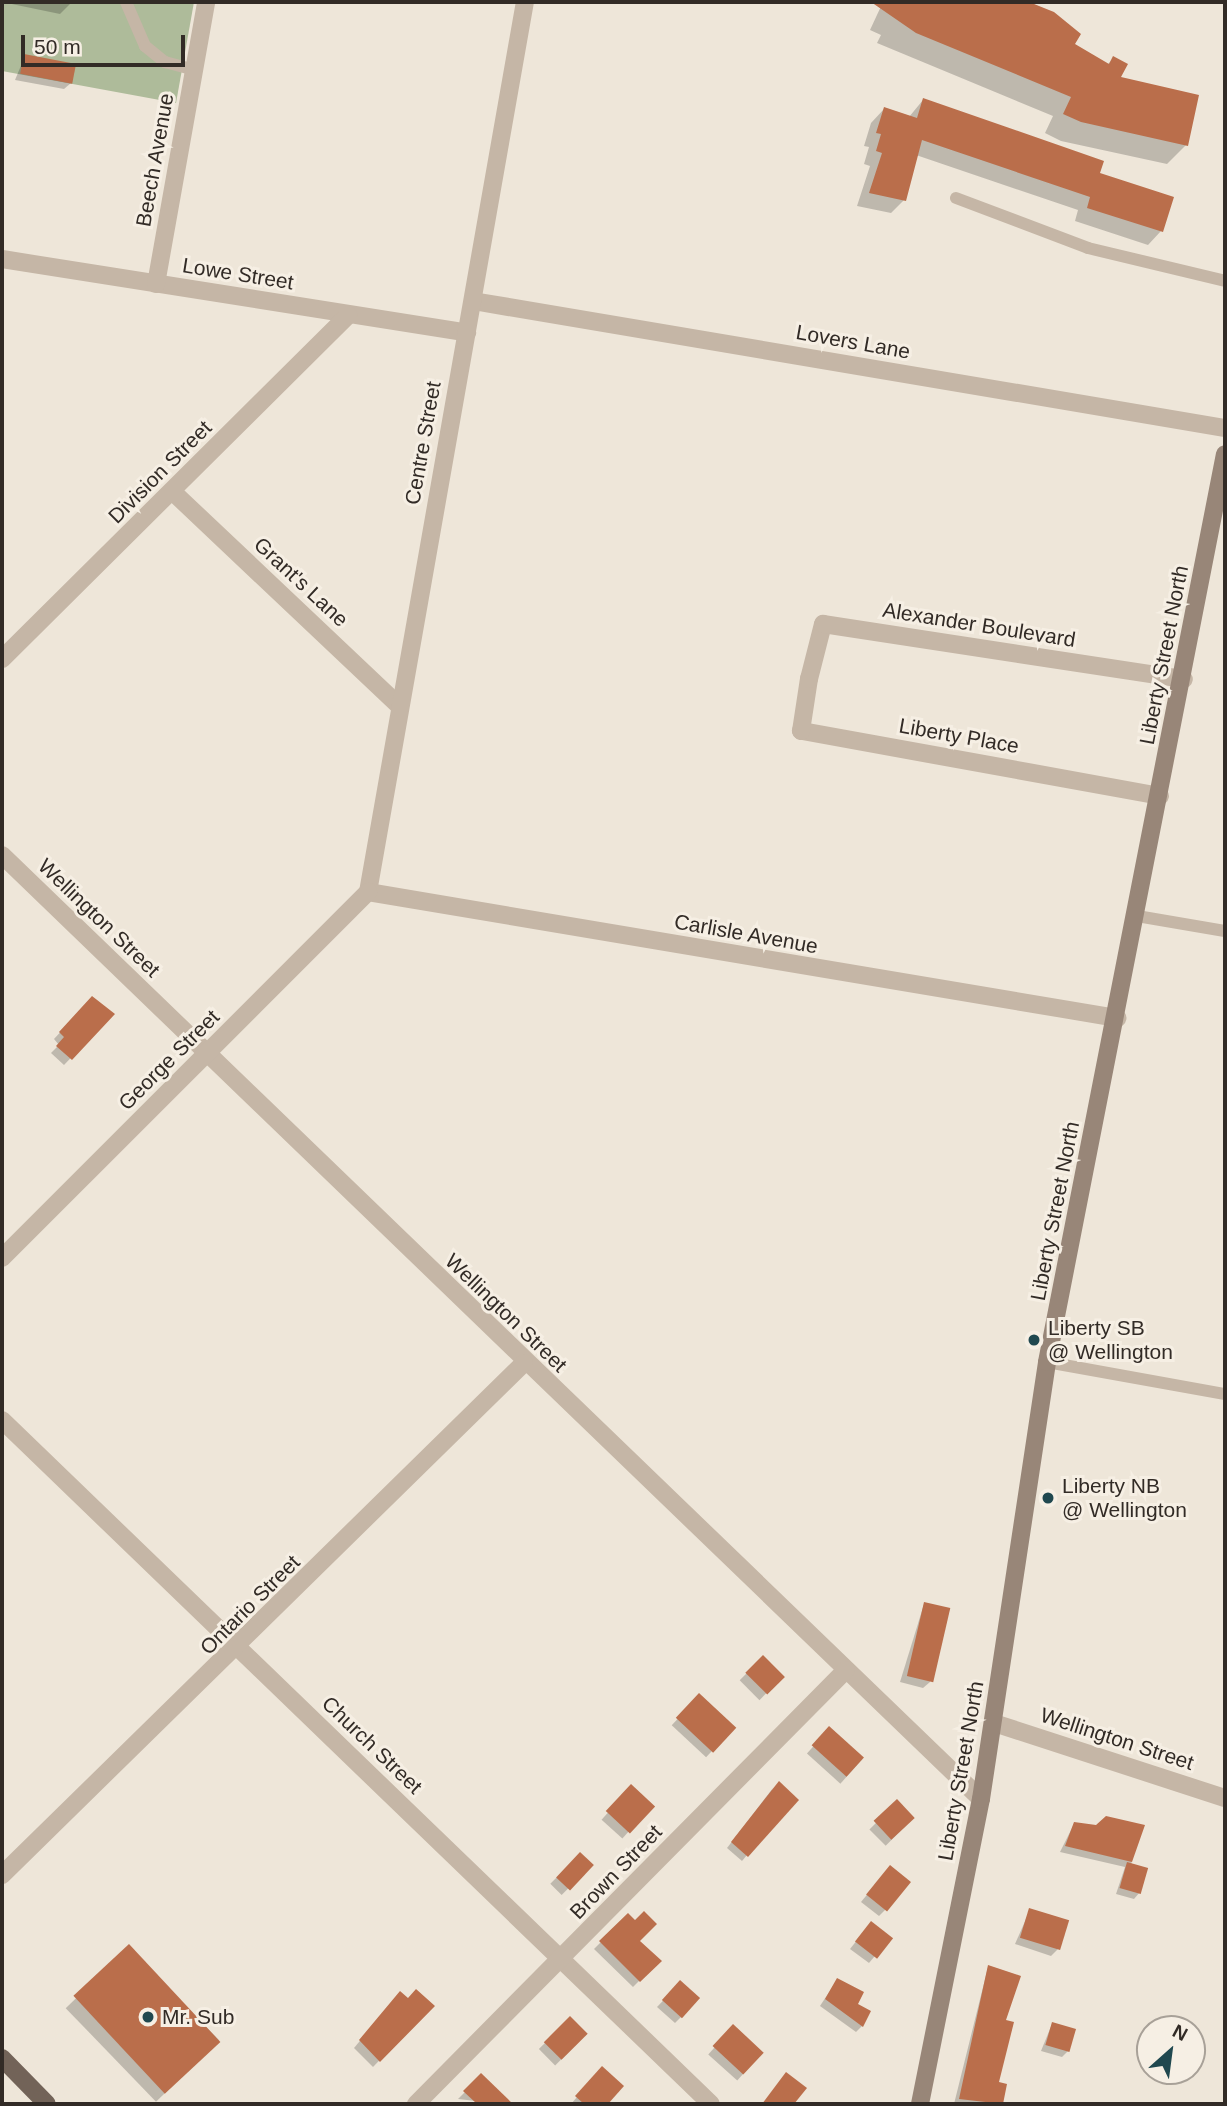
<!DOCTYPE html>
<html>
<head>
<meta charset="utf-8">
<style>
  body { margin:0 }
  #map { position:relative; width:1227px; height:2106px; overflow:hidden; background:#eee6d9; font-family:Helvetica,sans-serif }
  div>[style] { position:absolute }
  .green>* { inset:0; background:#aebb9a }
  .shadow>* { inset:0; background:#0003; transform-origin:0 0 }
  .building>* { inset:0; background:#ba6e4b; transform-origin:0 0 }
  .lane>* { height:12px; margin:-6px; padding:0 6px; transform-origin:6px; border-radius:6px; background:#c5b6a6 }
  .street>* { height:18px; margin:-9px; padding:0 9px; transform-origin:9px; border-radius:9px; background:#c5b6a6 }
  .secondary>* { height:18px; margin:-9px; padding:0 9px; transform-origin:9px; border-radius:9px; background:#988678 }
  .primary>* { height:18px; margin:-9px; padding:0 9px; transform-origin:9px; border-radius:9px; background:#726358 }
  .dots>* { width:19px; height:19px; translate:-50% -50%; box-sizing:border-box; border:4px solid #f6efe4; border-radius:50% }
  span { translate:-50% -50%; white-space:nowrap; text-align:center; line-height:1.15; -webkit-text-stroke:6px #f6efe4; paint-order:stroke }
  .street-label { font-size:21px; color:#322b26 }
  .poi-label { font-size:21px; color:#322b26 }
  .left { translate:0 -50%; text-align:left }
  .frame { position:absolute; inset:0; border:4px solid #322b26; pointer-events:none }
  .north { position:absolute; left:1136px; top:2015px; width:70px; height:70px; box-sizing:border-box; background:#f6efe4; border:2px solid #a8a198; border-radius:50%; rotate:28deg; font-size:19px; font-weight:700; line-height:28px; text-align:center; color:#322b26 }
  .north::after { content:''; display:block; margin:auto; width:24px; height:32px; background:#20484f; clip-path:polygon(50% 0,100% 100%,50% 72%,0 100%) }
  .scale { position:absolute; left:21px; top:35px; width:164px; height:32px; box-sizing:border-box; border:4px solid #322b26; border-top:0; padding-left:9px; font-size:21px; line-height:24px; white-space:nowrap; color:#322b26; -webkit-text-stroke:5px #f6efe4; paint-order:stroke }
</style>
</head>
<body>
<div id="map">
  <div class="green">
    <i style="clip-path:polygon(2px 2px,194px 2px,176px 103px,2px 71px)"></i>
  </div>
  <div class="shadow">
    <i style="clip-path:polygon(2px 2px,72px 2px,60px 14px)"></i>
    <i style="clip-path:polygon(883px 2px,1029px 2px,1053px 13px,1073px 45px,1107px 65px,1114px 58px,1118px 78px,1186px 145px,1167px 164px,1061px 141px,1045px 133px,1053px 116px,877px 43px,881px 35px,870px 30px)"></i>
    <i style="clip-path:polygon(25px 56px,71px 83px,64px 89px,15px 80px)"></i>
    <i style="clip-path:polygon(923px 100px,1161px 231px,1148px 245px,1075px 221px,1078px 210px,916px 155px,904px 200px,891px 213px,857px 206px,870px 166px,864px 164px,869px 147px,864px 146px,871px 123px,884px 109px,909px 117px)"></i>
    <i style="clip-path:polygon(92px 998px,113px 1014px,64px 1065px,51px 1053px,59px 1045px,54px 1039px)"></i>
    <i style="clip-path:polygon(924px 1604px,930px 1682px,923px 1688px,900px 1682px)"></i>
    <i style="left:763px;top:1657px;width:28px;height:33px;rotate:45deg"></i>
    <i style="left:699px;top:1696px;width:47px;height:40px;rotate:43deg"></i>
    <i style="left:829px;top:1729px;width:45px;height:33px;rotate:42deg"></i>
    <i style="left:631px;top:1787px;width:28px;height:44px;rotate:42deg"></i>
    <i style="clip-path:polygon(773px 1788px,747px 1855px,742px 1861px,727px 1848px)"></i>
    <i style="left:897px;top:1802px;width:23px;height:39px;rotate:45deg"></i>
    <i style="clip-path:polygon(1074px 1824px,1097px 1827px,1131px 1861px,1140px 1892px,1134px 1899px,1116px 1894px,1125px 1867px,1060px 1852px)"></i>
    <i style="left:580px;top:1854px;width:16px;height:42px;rotate:45deg"></i>
    <i style="clip-path:polygon(884px 1874px,885px 1910px,879px 1916px,861px 1902px)"></i>
    <i style="clip-path:polygon(1030px 1910px,1058px 1949px,1051px 1956px,1015px 1944px)"></i>
    <i style="clip-path:polygon(628px 1915px,638px 1941px,659px 1961px,633px 1987px,594px 1949px)"></i>
    <i style="clip-path:polygon(865px 1930px,890px 1938px,869px 1963px,850px 1949px)"></i>
    <i style="left:129px;top:1947px;width:130px;height:88px;rotate:46deg"></i>
    <i style="clip-path:polygon(988px 1967px,1004px 2021px,997px 2083px,1005px 2085px,1001px 2104px,954px 2104px)"></i>
    <i style="clip-path:polygon(837px 1980px,862px 2026px,856px 2032px,820px 2006px)"></i>
    <i style="clip-path:polygon(680px 1983px,681px 2017px,675px 2023px,657px 2007px)"></i>
    <i style="clip-path:polygon(394px 2000px,432px 2006px,373px 2067px,354px 2048px)"></i>
    <i style="left:570px;top:2018px;width:23px;height:44px;rotate:45deg"></i>
    <i style="clip-path:polygon(1052px 2024px,1069px 2050px,1062px 2057px,1041px 2051px)"></i>
    <i style="left:733px;top:2027px;width:39px;height:37px;rotate:42deg"></i>
    <i style="clip-path:polygon(596px 2075px,622px 2086px,606px 2104px,571px 2104px)"></i>
    <i style="clip-path:polygon(481px 2076px,507px 2100px,503px 2104px,458px 2099px)"></i>
  </div>
  <div class="building">
    <i style="clip-path:polygon(871px 2px,1029px 2px,1054px 12px,1081px 34px,1075px 44px,1109px 64px,1113px 56px,1128px 64px,1121px 77px,1199px 95px,1188px 146px,1081px 122px,1063px 114px,1071px 97px,916px 33px)"></i>
    <i style="left:24px;top:54px;width:53px;height:20px;rotate:11deg"></i>
    <i style="clip-path:polygon(923px 98px,1104px 161px,1100px 173px,1174px 197px,1163px 232px,1087px 208px,1090px 197px,922px 140px,906px 201px,869px 193px,882px 153px,876px 151px,881px 134px,876px 133px,884px 107px,917px 118px)"></i>
    <i style="clip-path:polygon(92px 996px,115px 1014px,72px 1060px,56px 1046px,64px 1037px,59px 1032px)"></i>
    <i style="left:924px;top:1602px;width:27px;height:76px;rotate:13deg"></i>
    <i style="left:763px;top:1655px;width:31px;height:25px;rotate:45deg"></i>
    <i style="left:699px;top:1693px;width:51px;height:34px;rotate:43deg"></i>
    <i style="left:829px;top:1726px;width:47px;height:26px;rotate:42deg"></i>
    <i style="clip-path:polygon(779px 1781px,799px 1800px,748px 1857px,731px 1842px)"></i>
    <i style="left:631px;top:1784px;width:33px;height:37px;rotate:43deg"></i>
    <i style="left:897px;top:1799px;width:26px;height:32px;rotate:47deg"></i>
    <i style="clip-path:polygon(1106px 1816px,1145px 1825px,1132px 1862px,1065px 1846px,1074px 1822px,1096px 1825px)"></i>
    <i style="left:580px;top:1852px;width:19px;height:35px;rotate:43deg"></i>
    <i style="left:1127px;top:1862px;width:22px;height:27px;rotate:16deg"></i>
    <i style="left:890px;top:1865px;width:27px;height:38px;rotate:39deg"></i>
    <i style="left:1029px;top:1908px;width:42px;height:31px;rotate:17deg"></i>
    <i style="clip-path:polygon(644px 1911px,657px 1924px,640px 1941px,662px 1961px,640px 1982px,599px 1941px,628px 1913px,635px 1920px)"></i>
    <i style="left:871px;top:1921px;width:28px;height:26px;rotate:38deg"></i>
    <i style="left:129px;top:1944px;width:134px;height:76px;rotate:47deg"></i>
    <i style="clip-path:polygon(988px 1965px,1021px 1976px,1006px 2020px,1014px 2022px,999px 2082px,1007px 2084px,1003px 2104px,959px 2099px)"></i>
    <i style="clip-path:polygon(837px 1978px,864px 1992px,858px 2004px,871px 2011px,863px 2027px,825px 1999px)"></i>
    <i style="left:680px;top:1980px;width:27px;height:27px;rotate:42deg"></i>
    <i style="clip-path:polygon(416px 1989px,435px 2006px,380px 2062px,359px 2040px,400px 1991px,408px 1998px)"></i>
    <i style="left:570px;top:2016px;width:25px;height:37px;rotate:45deg"></i>
    <i style="left:1052px;top:2022px;width:25px;height:24px;rotate:16deg"></i>
    <i style="left:733px;top:2024px;width:42px;height:30px;rotate:43deg"></i>
    <i style="clip-path:polygon(602px 2066px,624px 2086px,608px 2104px,584px 2104px,575px 2096px)"></i>
    <i style="clip-path:polygon(786px 2072px,807px 2088px,794px 2104px,762px 2104px)"></i>
    <i style="clip-path:polygon(481px 2073px,513px 2104px,477px 2104px,463px 2091px)"></i>
  </div>
  <div class="lane">
    <i style="left:126px;top:2px;width:48px;rotate:66.6deg"></i>
    <i style="left:145px;top:46px;width:26px;rotate:39deg"></i>
    <i style="left:165px;top:62px;width:30px;rotate:15deg"></i>
    <i style="left:956px;top:198px;width:141px;rotate:20.7deg"></i>
    <i style="left:1088px;top:248px;width:141px;rotate:13.5deg"></i>
    <i style="left:1137px;top:916px;width:89px;rotate:9.7deg"></i>
    <i style="left:1047px;top:1362px;width:181px;rotate:10.2deg"></i>
  </div>
  <div class="street">
    <i style="left:2px;top:259px;width:471px;rotate:9deg"></i>
    <i style="left:156px;top:284px;width:286px;rotate:-79.9deg"></i>
    <i style="left:473px;top:301px;width:763px;rotate:9.59deg"></i>
    <i style="left:173px;top:492px;width:310px;rotate:43.4deg"></i>
    <i style="left:2px;top:659px;width:488px;rotate:-44.8deg"></i>
    <i style="left:1160px;top:796px;width:365px;rotate:-169.7deg"></i>
    <i style="left:801px;top:731px;width:53px;rotate:-81.3deg"></i>
    <i style="left:809px;top:679px;width:57px;rotate:-75.7deg"></i>
    <i style="left:823px;top:624px;width:365px;rotate:8.7deg"></i>
    <i style="left:2px;top:855px;width:1360px;rotate:43.96deg"></i>
    <i style="left:368px;top:892px;width:904px;rotate:-80deg"></i>
    <i style="left:368px;top:892px;width:760px;rotate:9.55deg"></i>
    <i style="left:2px;top:1258px;width:518px;rotate:-45deg"></i>
    <i style="left:2px;top:1420px;width:985px;rotate:43.97deg"></i>
    <i style="left:994px;top:1723px;width:243px;rotate:18deg"></i>
    <i style="left:2px;top:1875px;width:731px;rotate:-44.45deg"></i>
    <i style="left:416px;top:2104px;width:611px;rotate:-45.27deg"></i>
  </div>
  <div class="secondary">
    <i style="left:920px;top:2104px;width:311px;rotate:-78.7deg"></i>
    <i style="left:981px;top:1799px;width:442px;rotate:-81.4deg"></i>
    <i style="left:1047px;top:1362px;width:925px;rotate:-78.91deg"></i>
  </div>
  <div class="primary">
    <i style="left:2px;top:2058px;width:64px;rotate:45.6deg"></i>
  </div>
  <div class="dots">
    <i style="left:1034px;top:1340px;background:#20484f"></i>
    <i style="left:1048px;top:1498px;background:#20484f"></i>
    <i style="left:148px;top:2017px;background:#20484f"></i>
  </div>
  <div class="street-label">
    <span style="left:155px;top:160px;rotate:-80deg">Beech Avenue</span>
    <span style="left:238px;top:274px;rotate:9deg">Lowe Street</span>
    <span style="left:853px;top:342px;rotate:10deg">Lovers Lane</span>
    <span style="left:423px;top:443px;rotate:-80deg">Centre Street</span>
    <span style="left:160px;top:472px;rotate:-45deg">Division Street</span>
    <span style="left:301px;top:582px;rotate:43deg">Grant's Lane</span>
    <span style="left:979px;top:625px;rotate:9deg">Alexander Boulevard</span>
    <span style="left:1164px;top:655px;rotate:-79deg">Liberty Street North</span>
    <span style="left:959px;top:736px;rotate:10deg">Liberty Place</span>
    <span style="left:99px;top:918px;rotate:44deg">Wellington Street</span>
    <span style="left:746px;top:934px;rotate:10deg">Carlisle Avenue</span>
    <span style="left:169px;top:1060px;rotate:-45deg">George Street</span>
    <span style="left:1055px;top:1211px;rotate:-79deg">Liberty Street North</span>
    <span style="left:506px;top:1313px;rotate:44deg">Wellington Street</span>
    <span style="left:250px;top:1605px;rotate:-45deg">Ontario Street</span>
    <span style="left:1117px;top:1739px;rotate:18deg">Wellington Street</span>
    <span style="left:372px;top:1745px;rotate:44deg">Church Street</span>
    <span style="left:961px;top:1771px;rotate:-80deg">Liberty Street North</span>
    <span style="left:616px;top:1872px;rotate:-46deg">Brown Street</span>
  </div>
  <div class="poi-label">
    <span class="left" style="left:1048px;top:1340px">Liberty SB<br>@ Wellington</span>
    <span class="left" style="left:1062px;top:1498px">Liberty NB<br>@ Wellington</span>
    <span class="left" style="left:162px;top:2017px">Mr. Sub</span>
  </div>
  <div class="frame"></div>
  <div class="north">N</div>
  <div class="scale">50 m</div>
</div>
</body>
</html>
